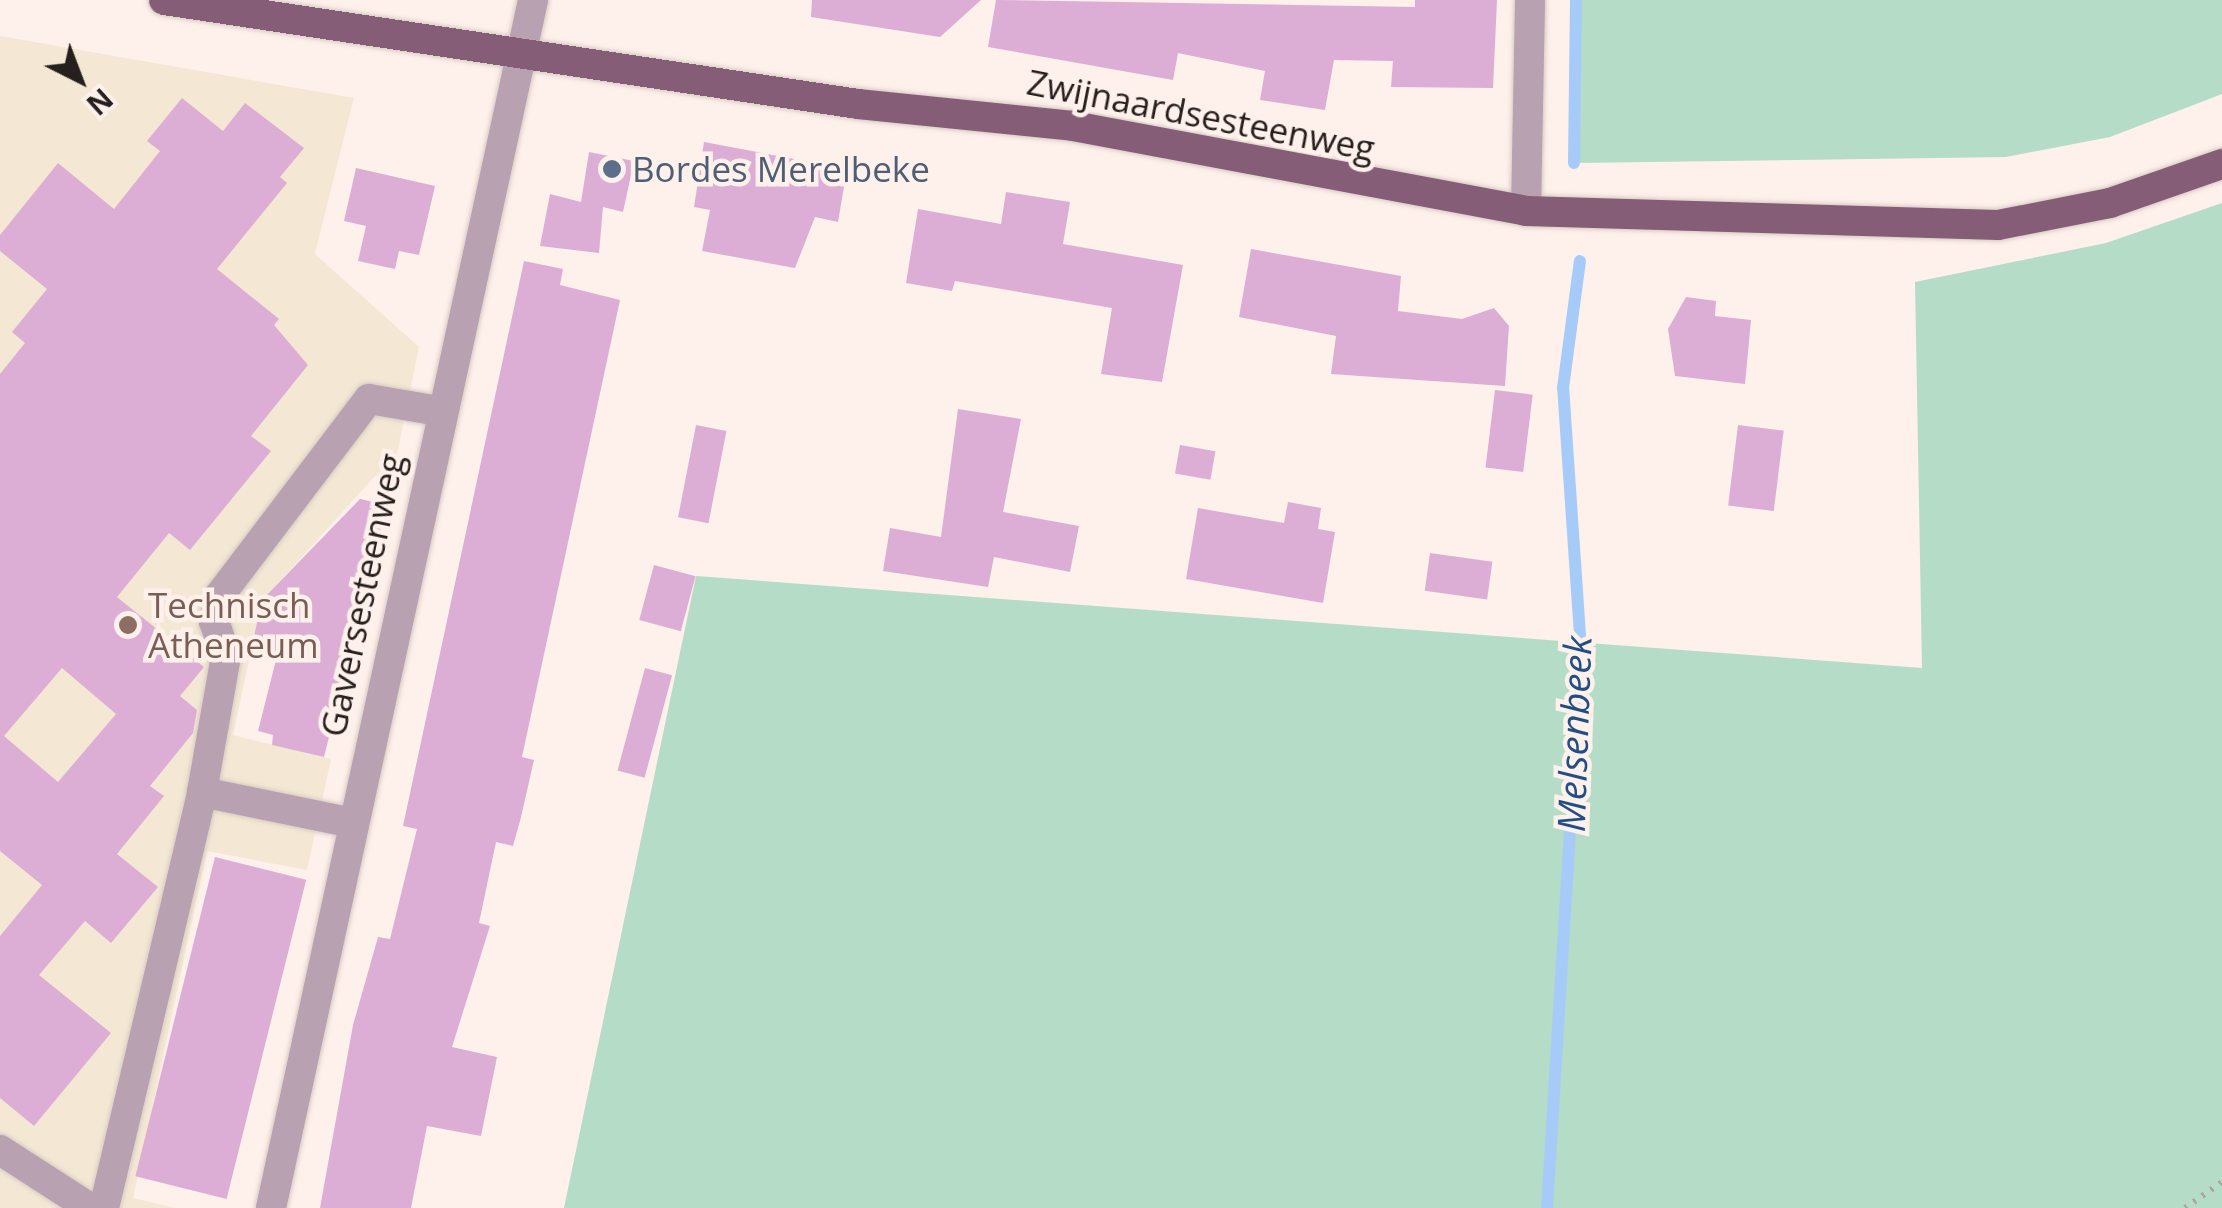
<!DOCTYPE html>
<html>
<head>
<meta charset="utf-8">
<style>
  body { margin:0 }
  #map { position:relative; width:2222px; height:1208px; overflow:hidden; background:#fef0ea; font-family:"Open Sans",sans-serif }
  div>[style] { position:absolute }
  .education>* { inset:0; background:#f4e8d4 }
  .green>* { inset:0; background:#b4dcc7 }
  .stream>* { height:12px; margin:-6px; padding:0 6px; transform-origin:6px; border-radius:6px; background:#a7cbf9 }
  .building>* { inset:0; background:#dcaed6; transform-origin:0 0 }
  .path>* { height:6px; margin-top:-3px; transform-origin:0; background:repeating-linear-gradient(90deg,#b0a4a0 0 2.5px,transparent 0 10.5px) }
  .roads { filter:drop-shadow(0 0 2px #d7cac5) drop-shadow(0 0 2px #d7cac5) }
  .minor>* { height:30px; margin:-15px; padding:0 15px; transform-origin:15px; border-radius:15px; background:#b8a1b0 }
  .major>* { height:30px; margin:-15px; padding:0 15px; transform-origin:15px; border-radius:15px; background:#855d77 }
  .dots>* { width:28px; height:28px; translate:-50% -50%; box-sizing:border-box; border:5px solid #fef0ea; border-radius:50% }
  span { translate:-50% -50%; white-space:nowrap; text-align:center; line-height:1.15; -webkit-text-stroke:9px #fef0ea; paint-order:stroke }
  .street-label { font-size:35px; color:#251f1d }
  .service-label { font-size:35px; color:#4e5e75 }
  .left { translate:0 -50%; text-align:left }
  .education-label { font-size:35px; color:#785e54 }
  .water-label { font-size:38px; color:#1f4f86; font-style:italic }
  .north { position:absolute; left:30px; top:30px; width:100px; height:100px; -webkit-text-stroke:8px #fef0ea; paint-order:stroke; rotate:138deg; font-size:28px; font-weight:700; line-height:40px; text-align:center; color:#251f1d }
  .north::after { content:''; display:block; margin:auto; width:35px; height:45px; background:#251f1d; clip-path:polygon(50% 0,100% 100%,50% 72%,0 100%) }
</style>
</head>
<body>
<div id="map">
  <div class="education">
    <i style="clip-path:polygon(0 36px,354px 98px,315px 254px,419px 347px,392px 479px,375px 476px,262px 601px,233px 735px,331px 759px,307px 870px,207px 851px,133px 1198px,175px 1208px,0 1208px)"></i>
  </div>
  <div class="green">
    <i style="clip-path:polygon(1576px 0,2222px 0,2222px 94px,2110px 137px,2006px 157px,1574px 163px)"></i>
    <i style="clip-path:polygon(2222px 203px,2222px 1208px,564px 1208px,696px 576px,1922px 668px,1915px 282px,2106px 243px)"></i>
  </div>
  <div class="stream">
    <i style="left:1574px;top:163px;width:163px;rotate:-89.3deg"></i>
    <i style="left:1547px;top:1208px;width:559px;rotate:-86.51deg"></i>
    <i style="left:1581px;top:650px;width:263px;rotate:-93.9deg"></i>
    <i style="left:1563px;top:388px;width:128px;rotate:-82.4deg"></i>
  </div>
  <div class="building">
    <i style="clip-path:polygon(812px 0,981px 0,940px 37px,811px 17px)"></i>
    <i style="clip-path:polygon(996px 0,1415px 7px,1415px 0,1497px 0,1493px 88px,1391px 87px,1393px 61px,1334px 60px,1325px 110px,1260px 100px,1265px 71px,1178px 53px,1173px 80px,988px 47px)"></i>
    <i style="clip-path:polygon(evenodd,182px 98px,223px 131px,245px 103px,304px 148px,280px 177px,287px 183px,217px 269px,279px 319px,274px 325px,308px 365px,251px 436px,271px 451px,190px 550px,169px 533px,117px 597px,204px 667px,180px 696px,197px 710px,193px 733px,150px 786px,164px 796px,117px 854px,158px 887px,111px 943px,85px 921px,39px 975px,111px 1033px,34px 1126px,0 1098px,0 936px,42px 885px,0 851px,0 374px,25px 343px,12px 332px,47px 289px,0 251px,0 235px,58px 163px,114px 209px,160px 151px,147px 141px,182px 98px,62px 668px,116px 714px,58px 782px,4px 736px,62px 668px)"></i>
    <i style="clip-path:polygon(704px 142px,847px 169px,838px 222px,815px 217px,795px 268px,702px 251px,710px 210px,694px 207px)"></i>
    <i style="clip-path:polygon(589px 152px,634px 161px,623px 212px,603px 207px,599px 253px,540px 246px,550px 194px,581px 202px)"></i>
    <i style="clip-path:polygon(356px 168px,435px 186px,419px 255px,399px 251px,395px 269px,358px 261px,366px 226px,344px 221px)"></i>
    <i style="clip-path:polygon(1006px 192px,1070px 202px,1063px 244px,1183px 265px,1162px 382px,1101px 374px,1112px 308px,955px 281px,952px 291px,906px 283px,918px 209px,1001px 224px)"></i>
    <i style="clip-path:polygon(1251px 249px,1401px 276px,1398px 311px,1462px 319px,1494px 308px,1509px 326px,1505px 386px,1331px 374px,1336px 336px,1239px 317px)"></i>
    <i style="clip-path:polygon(524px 261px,563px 269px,560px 285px,620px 300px,522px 757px,534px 760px,521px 817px,513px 846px,496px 842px,479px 923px,490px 926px,452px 1047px,497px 1057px,481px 1136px,427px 1126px,411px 1208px,320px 1208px,353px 1025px,378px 937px,390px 939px,417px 829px,403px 826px)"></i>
    <i style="clip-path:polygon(1686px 297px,1716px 301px,1715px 316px,1751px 320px,1745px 384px,1675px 376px,1668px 329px)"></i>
    <i style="left:1495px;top:390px;width:38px;height:78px;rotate:7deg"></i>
    <i style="clip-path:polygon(958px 409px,1021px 419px,1003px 512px,1079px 526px,1070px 572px,994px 557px,988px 587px,883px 571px,890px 528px,941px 537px)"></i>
    <i style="left:696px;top:425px;width:31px;height:94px;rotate:11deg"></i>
    <i style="left:1738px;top:425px;width:46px;height:81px;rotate:7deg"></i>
    <i style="left:1180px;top:445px;width:36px;height:29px;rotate:10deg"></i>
    <i style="clip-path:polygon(360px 499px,387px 505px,324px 757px,272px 745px,273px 735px,258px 731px,277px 656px,251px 650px,262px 600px)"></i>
    <i style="clip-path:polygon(1288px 502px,1321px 508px,1318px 529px,1335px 532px,1323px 603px,1186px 579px,1198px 508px,1284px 523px)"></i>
    <i style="left:1430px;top:553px;width:63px;height:38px;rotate:8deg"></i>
    <i style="left:654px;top:565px;width:43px;height:57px;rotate:15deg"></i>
    <i style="left:645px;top:668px;width:28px;height:106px;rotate:15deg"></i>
    <i style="left:215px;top:857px;width:94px;height:329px;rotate:14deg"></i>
  </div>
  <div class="path">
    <i style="left:2185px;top:1208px;width:45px;rotate:-35.1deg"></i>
  </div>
  <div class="roads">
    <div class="minor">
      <i style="left:1526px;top:211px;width:211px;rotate:-88.9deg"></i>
      <i style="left:202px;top:792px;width:154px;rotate:11.6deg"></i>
      <i style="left:0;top:1150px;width:107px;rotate:32.8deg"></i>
      <i style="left:104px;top:1208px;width:427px;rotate:-76.7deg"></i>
      <i style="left:202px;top:792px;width:138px;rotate:-80deg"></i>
      <i style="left:226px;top:656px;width:36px;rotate:-109deg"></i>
      <i style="left:214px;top:622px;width:28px;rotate:-77deg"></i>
      <i style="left:220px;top:595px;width:246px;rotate:-52.8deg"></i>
      <i style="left:369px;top:399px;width:71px;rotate:9.7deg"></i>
      <i style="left:271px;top:1208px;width:1236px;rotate:-77.76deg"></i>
    </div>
    <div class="major">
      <i style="left:164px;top:0;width:702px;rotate:8.52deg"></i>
      <i style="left:858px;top:104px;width:216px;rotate:5.8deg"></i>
      <i style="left:1073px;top:126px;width:461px;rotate:10.6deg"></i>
      <i style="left:1526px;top:211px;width:472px;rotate:1.7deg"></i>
      <i style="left:1998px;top:225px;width:114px;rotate:-11.1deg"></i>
      <i style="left:2110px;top:203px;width:119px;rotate:-19.2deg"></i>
    </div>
  </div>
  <div class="dots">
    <i style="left:612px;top:169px;background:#5c6f8a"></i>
    <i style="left:128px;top:625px;background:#8d6e63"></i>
  </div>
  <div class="street-label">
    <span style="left:1201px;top:115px;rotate:11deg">Zwijnaardsesteenweg</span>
    <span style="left:362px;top:595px;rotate:-78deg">Gaversesteenweg</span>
  </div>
  <div class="service-label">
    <span class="left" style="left:632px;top:169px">Bordes Merelbeke</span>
  </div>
  <div class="education-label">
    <span class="left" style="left:148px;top:625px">Technisch<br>Atheneum</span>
  </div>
  <div class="water-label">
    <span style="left:1574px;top:734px;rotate:-88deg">Melsenbeek</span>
  </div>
  <div class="north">N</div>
</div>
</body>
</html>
